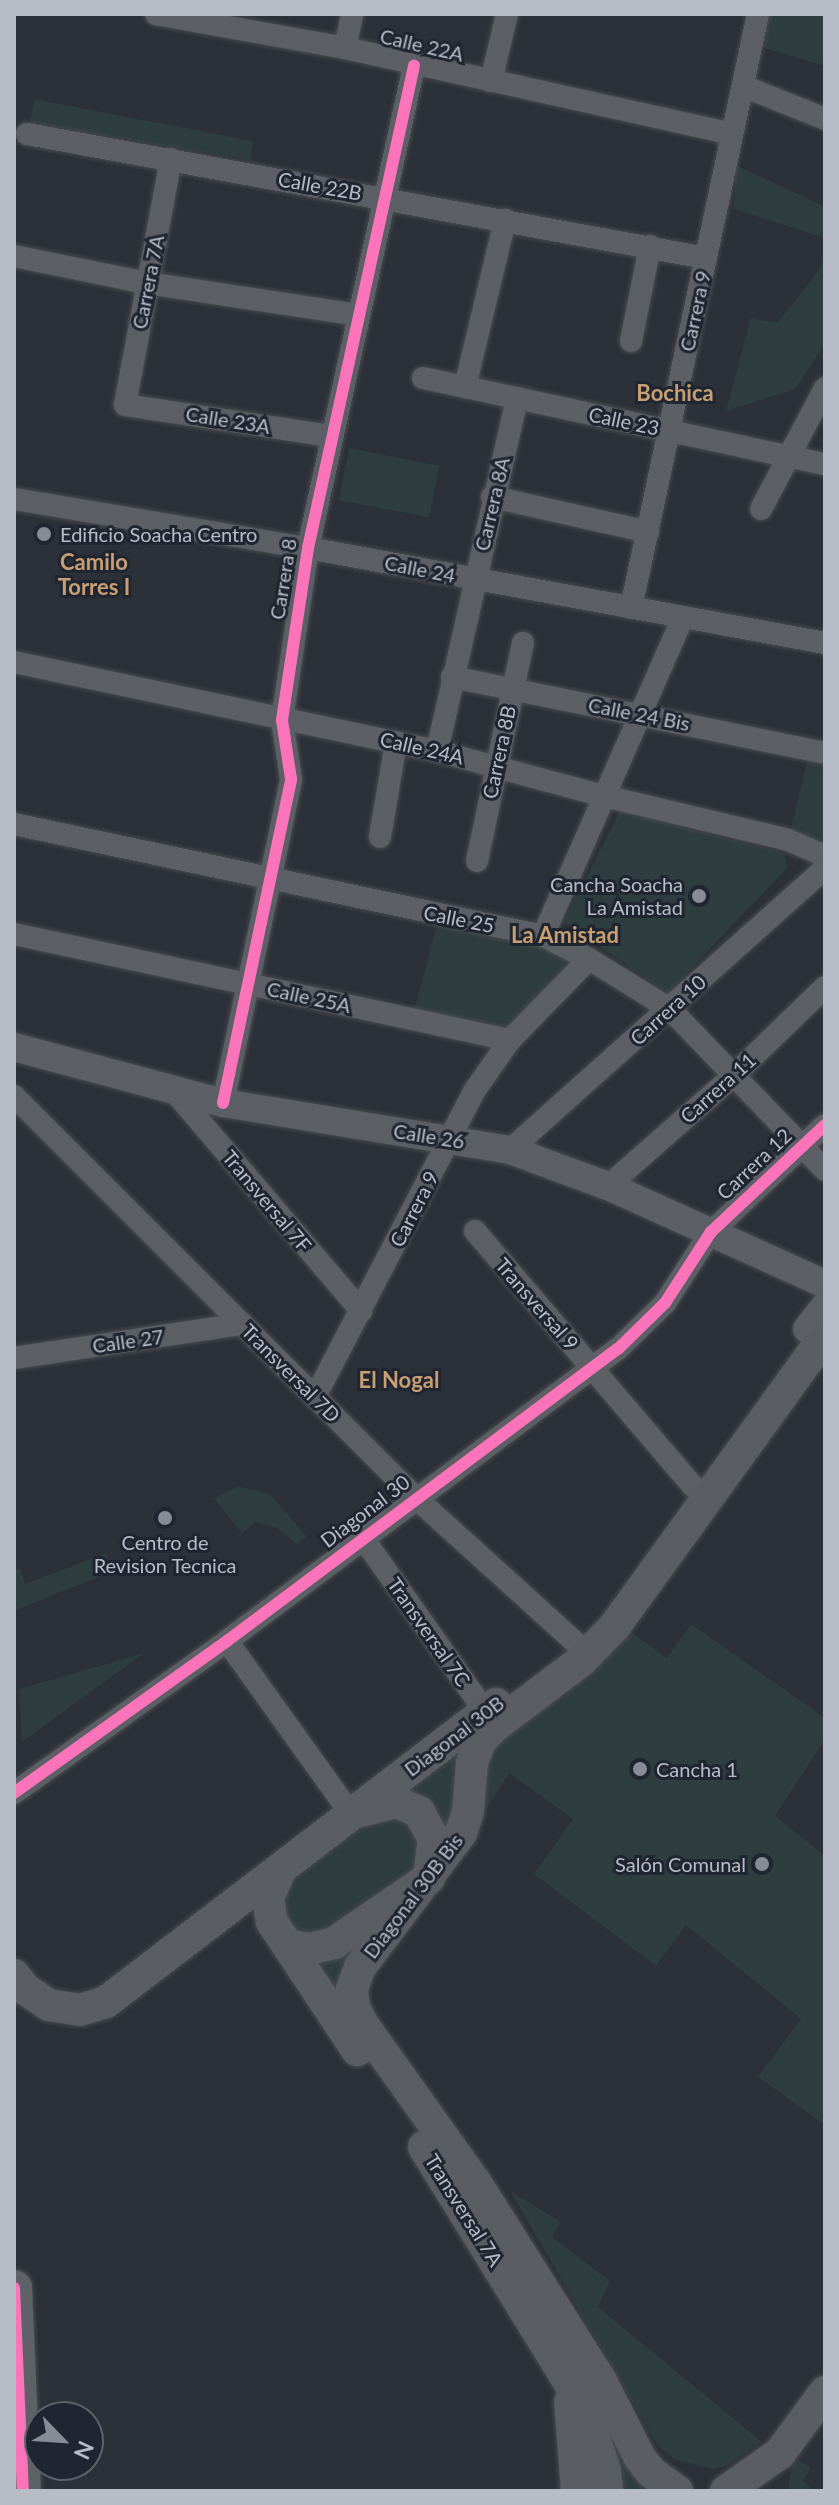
<!DOCTYPE html>
<html>
<head>
<meta charset="utf-8">
<style>
  body { margin:0 }
  #map { position:relative; width:839px; height:2505px; overflow:hidden; background:#2c3038; font-family:Lato,sans-serif }
  div>[style] { position:absolute }
  .green>* { inset:0; background:#2e3d40; transform-origin:0 0 }
  .roads { filter:drop-shadow(0 0 2px #484b50) drop-shadow(0 0 2px #484b50) }
  .minor>* { height:22px; margin:-11px; padding:0 11px; transform-origin:11px; border-radius:11px; background:#5c5f65 }
  .tertiary>* { height:28px; margin:-14px; padding:0 14px; transform-origin:14px; border-radius:14px; background:#5c5f65 }
  .secondary>* { height:32px; margin:-16px; padding:0 16px; transform-origin:16px; border-radius:16px; background:#5a5d64 }
  .primary>* { height:36px; margin:-18px; padding:0 18px; transform-origin:18px; border-radius:18px; background:#5e6167 }
  .cycleway>* { height:12px; margin:-6px; padding:0 6px; transform-origin:6px; border-radius:6px; background:#fb73b8 }
  .dots>* { width:22px; height:22px; translate:-50% -50%; box-sizing:border-box; border:4px solid #202631; border-radius:50% }
  span { translate:-50% -50%; white-space:nowrap; text-align:center; line-height:1.15; -webkit-text-stroke:6px #202631; paint-order:stroke }
  .street-label { font-size:20px; color:#b8bcc7 }
  .poi-label { font-size:20px; color:#b8bcc7 }
  .left { translate:0 -50%; text-align:left }
  .right { translate:-100% -50%; text-align:right }
  .neighbourhood-label { font-size:22px; color:#c89f72; font-weight:700 }
  .frame { position:absolute; inset:0; border:16px solid #b8bcc7; pointer-events:none }
  .north { position:absolute; left:24px; top:2401px; width:80px; height:80px; box-sizing:border-box; background:#202631; border:2px solid #5d626d; border-radius:50%; rotate:115deg; font-size:22px; font-weight:700; line-height:32px; text-align:center; color:#b8bcc7 }
  .north::after { content:''; display:block; margin:auto; width:28px; height:36px; background:#878b95; clip-path:polygon(50% 0,100% 100%,50% 72%,0 100%) }
</style>
</head>
<body>
<div id="map">
  <div class="green">
    <i style="clip-path:polygon(770px 14px,825px 14px,825px 66px,761px 47px)"></i>
    <i style="clip-path:polygon(34px 99px,253px 141px,250px 160px,30px 123px)"></i>
    <i style="clip-path:polygon(736px 165px,825px 207px,825px 238px,734px 209px)"></i>
    <i style="clip-path:polygon(825px 254px,825px 343px,795px 389px,726px 411px,751px 318px,777px 323px,818px 272px)"></i>
    <i style="left:349px;top:448px;width:92px;height:53px;rotate:11deg"></i>
    <i style="clip-path:polygon(810px 750px,825px 753px,825px 856px,788px 841px)"></i>
    <i style="clip-path:polygon(620px 811px,784px 853px,788px 867px,668px 993px,564px 922px)"></i>
    <i style="clip-path:polygon(437px 924px,542px 943px,574px 961px,508px 1028px,415px 1008px)"></i>
    <i style="clip-path:polygon(239px 1486px,270px 1494px,307px 1537px,297px 1544px,277px 1528px,256px 1522px,242px 1533px,214px 1498px)"></i>
    <i style="clip-path:polygon(106px 1553px,113px 1571px,14px 1611px,14px 1570px,20px 1569px,25px 1584px)"></i>
    <i style="clip-path:polygon(691px 1624px,825px 1718px,825px 1739px,775px 1816px,825px 1856px,825px 2125px,758px 2077px,801px 2019px,686px 1925px,656px 1966px,534px 1874px,573px 1819px,509px 1773px,485px 1810px,488px 1750px,625px 1628px,667px 1658px)"></i>
    <i style="clip-path:polygon(144px 1653px,22px 1742px,19px 1689px)"></i>
    <i style="clip-path:polygon(472px 1736px,449px 1833px,439px 1813px,419px 1796px,404px 1790px)"></i>
    <i style="clip-path:polygon(408px 1812px,424px 1862px,319px 1935px,294px 1934px,279px 1901px,290px 1876px,369px 1816px)"></i>
    <i style="clip-path:polygon(368px 1929px,342px 2008px,308px 1958px)"></i>
    <i style="clip-path:polygon(510px 2191px,561px 2222px,552px 2237px,610px 2281px,598px 2307px,762px 2442px,726px 2466px,713px 2469px,674px 2459px,658px 2446px)"></i>
    <i style="clip-path:polygon(607px 2432px,626px 2458px,650px 2489px,623px 2491px)"></i>
    <i style="clip-path:polygon(793px 2456px,811px 2468px,803px 2480px,814px 2491px,788px 2491px)"></i>
  </div>
  <div class="roads">
    <div class="minor">
      <i style="left:156px;top:14px;width:192px;rotate:10.2deg"></i>
      <i style="left:345px;top:48px;width:396px;rotate:12.5deg"></i>
      <i style="left:345px;top:48px;width:35px;rotate:-78deg"></i>
      <i style="left:491px;top:81px;width:69px;rotate:-76.6deg"></i>
      <i style="left:743px;top:86px;width:88px;rotate:21.9deg"></i>
      <i style="left:27px;top:134px;width:690px;rotate:10.35deg"></i>
      <i style="left:171px;top:159px;width:250px;rotate:100.6deg"></i>
      <i style="left:125px;top:405px;width:208px;rotate:8.6deg"></i>
      <i style="left:14px;top:256px;width:136px;rotate:11.5deg"></i>
      <i style="left:147px;top:283px;width:213px;rotate:8.6deg"></i>
      <i style="left:631px;top:341px;width:97px;rotate:-78.7deg"></i>
      <i style="left:423px;top:378px;width:411px;rotate:12.1deg"></i>
      <i style="left:465px;top:387px;width:172px;rotate:-76.5deg"></i>
      <i style="left:492px;top:497px;width:160px;rotate:12.6deg"></i>
      <i style="left:14px;top:499px;width:298px;rotate:9.5deg"></i>
      <i style="left:308px;top:548px;width:526px;rotate:10.41deg"></i>
      <i style="left:761px;top:509px;width:137px;rotate:-62.1deg"></i>
      <i style="left:631px;top:608px;width:607px;rotate:-77.93deg"></i>
      <i style="left:14px;top:662px;width:432px;rotate:11.9deg"></i>
      <i style="left:437px;top:751px;width:173px;rotate:15.1deg"></i>
      <i style="left:604px;top:796px;width:189px;rotate:13.4deg"></i>
      <i style="left:788px;top:840px;width:40px;rotate:23.4deg"></i>
      <i style="left:452px;top:677px;width:381px;rotate:11.5deg"></i>
      <i style="left:437px;top:751px;width:362px;rotate:-77.2deg"></i>
      <i style="left:14px;top:824px;width:541px;rotate:11.95deg"></i>
      <i style="left:543px;top:936px;width:51px;rotate:26.6deg"></i>
      <i style="left:589px;top:959px;width:95px;rotate:31.7deg"></i>
      <i style="left:670px;top:1009px;width:223px;rotate:46.1deg"></i>
      <i style="left:380px;top:837px;width:96px;rotate:-80.4deg"></i>
      <i style="left:477px;top:861px;width:223px;rotate:-78.1deg"></i>
      <i style="left:14px;top:934px;width:507px;rotate:12.06deg"></i>
      <i style="left:543px;top:936px;width:348px;rotate:-66.3deg"></i>
      <i style="left:174px;top:1091px;width:289px;rotate:49.6deg"></i>
      <i style="left:14px;top:1096px;width:569px;rotate:45deg"></i>
      <i style="left:416px;top:1498px;width:215px;rotate:42.2deg"></i>
      <i style="left:223px;top:1103px;width:331px;rotate:-78.1deg"></i>
      <i style="left:291px;top:779px;width:60px;rotate:-98.7deg"></i>
      <i style="left:282px;top:720px;width:174px;rotate:-81.4deg"></i>
      <i style="left:308px;top:548px;width:494px;rotate:-77.6deg"></i>
      <i style="left:510px;top:1150px;width:423px;rotate:-41.8deg"></i>
      <i style="left:608px;top:1186px;width:165px;rotate:-41.3deg"></i>
      <i style="left:732px;top:1077px;width:129px;rotate:-44.1deg"></i>
      <i style="left:475px;top:1231px;width:335px;rotate:49.5deg"></i>
      <i style="left:14px;top:1358px;width:231px;rotate:-8.5deg"></i>
      <i style="left:315px;top:1397px;width:346px;rotate:-62.5deg"></i>
      <i style="left:475px;top:1090px;width:61px;rotate:-55deg"></i>
      <i style="left:510px;top:1040px;width:113px;rotate:-45.7deg"></i>
      <i style="left:363px;top:1538px;width:224px;rotate:54.8deg"></i>
      <i style="left:227px;top:1641px;width:213px;rotate:54.4deg"></i>
      <i style="left:14px;top:1793px;width:262px;rotate:-35.5deg"></i>
      <i style="left:227px;top:1641px;width:488px;rotate:-36.8deg"></i>
      <i style="left:618px;top:1349px;width:66px;rotate:-44.4deg"></i>
      <i style="left:665px;top:1303px;width:85px;rotate:-57.1deg"></i>
      <i style="left:711px;top:1232px;width:156px;rotate:-43.2deg"></i>
    </div>
    <div class="tertiary">
      <i style="left:14px;top:1047px;width:216px;rotate:15deg"></i>
      <i style="left:223px;top:1103px;width:291px;rotate:9.3deg"></i>
      <i style="left:510px;top:1150px;width:104px;rotate:20.2deg"></i>
      <i style="left:608px;top:1186px;width:238px;rotate:24.3deg"></i>
      <i style="left:807px;top:1329px;width:29px;rotate:-52deg"></i>
    </div>
    <div class="secondary">
      <i style="left:281px;top:1868px;width:33px;rotate:113deg"></i>
      <i style="left:268px;top:1898px;width:24px;rotate:81deg"></i>
      <i style="left:272px;top:1922px;width:154px;rotate:56.4deg"></i>
      <i style="left:288px;top:1945px;width:21px;rotate:11deg"></i>
      <i style="left:309px;top:1949px;width:26px;rotate:-13deg"></i>
      <i style="left:334px;top:1943px;width:115px;rotate:-34.4deg"></i>
      <i style="left:429px;top:1878px;width:39px;rotate:-83deg"></i>
      <i style="left:434px;top:1839px;width:31px;rotate:-119deg"></i>
      <i style="left:419px;top:1812px;width:24px;rotate:-156deg"></i>
      <i style="left:397px;top:1802px;width:36px;rotate:166deg"></i>
      <i style="left:14px;top:1975px;width:18px;rotate:52deg"></i>
      <i style="left:25px;top:1989px;width:29px;rotate:34deg"></i>
      <i style="left:49px;top:2005px;width:31px;rotate:9deg"></i>
      <i style="left:80px;top:2010px;width:27px;rotate:-17deg"></i>
      <i style="left:106px;top:2002px;width:491px;rotate:-37.4deg"></i>
      <i style="left:424px;top:2147px;width:307px;rotate:58.3deg"></i>
      <i style="left:585px;top:2408px;width:66px;rotate:72.4deg"></i>
      <i style="left:605px;top:2471px;width:20px;rotate:84deg"></i>
      <i style="left:570px;top:2402px;width:89px;rotate:85.5deg"></i>
      <i style="left:677px;top:2491px;width:32px;rotate:-144deg"></i>
      <i style="left:651px;top:2472px;width:18px;rotate:-128deg"></i>
      <i style="left:640px;top:2458px;width:86px;rotate:-116.9deg"></i>
      <i style="left:601px;top:2381px;width:236px;rotate:-122.3deg"></i>
      <i style="left:475px;top:2182px;width:193px;rotate:-125.5deg"></i>
      <i style="left:363px;top:2025px;width:20px;rotate:-117deg"></i>
      <i style="left:354px;top:2007px;width:18px;rotate:-96deg"></i>
      <i style="left:352px;top:1989px;width:23px;rotate:-70deg"></i>
      <i style="left:360px;top:1967px;width:168px;rotate:-53deg"></i>
      <i style="left:461px;top:1833px;width:22px;rotate:-72deg"></i>
      <i style="left:468px;top:1812px;width:49px;rotate:-85.3deg"></i>
      <i style="left:472px;top:1763px;width:25px;rotate:-69deg"></i>
      <i style="left:481px;top:1740px;width:20px;rotate:-45deg"></i>
      <i style="left:495px;top:1726px;width:108px;rotate:-37.1deg"></i>
      <i style="left:581px;top:1661px;width:49px;rotate:-45.8deg"></i>
      <i style="left:615px;top:1626px;width:349px;rotate:-54.1deg"></i>
      <i style="left:726px;top:2491px;width:66px;rotate:-35.1deg"></i>
      <i style="left:780px;top:2453px;width:76px;rotate:-53.6deg"></i>
    </div>
    <div class="primary">
      <i style="left:14px;top:2288px;width:203px;rotate:87.5deg"></i>
    </div>
  </div>
  <div class="cycleway">
    <i style="left:223px;top:1103px;width:331px;rotate:-78.1deg"></i>
    <i style="left:291px;top:779px;width:60px;rotate:-98.7deg"></i>
    <i style="left:282px;top:720px;width:174px;rotate:-81.4deg"></i>
    <i style="left:308px;top:548px;width:494px;rotate:-77.6deg"></i>
    <i style="left:14px;top:1793px;width:262px;rotate:-35.5deg"></i>
    <i style="left:227px;top:1641px;width:488px;rotate:-36.8deg"></i>
    <i style="left:618px;top:1349px;width:66px;rotate:-44.4deg"></i>
    <i style="left:665px;top:1303px;width:85px;rotate:-57.1deg"></i>
    <i style="left:711px;top:1232px;width:156px;rotate:-43.2deg"></i>
    <i style="left:14px;top:2288px;width:203px;rotate:87.5deg"></i>
  </div>
  <div class="dots">
    <i style="left:44px;top:534px;background:#878b95"></i>
    <i style="left:699px;top:896px;background:#878b95"></i>
    <i style="left:165px;top:1518px;background:#878b95"></i>
    <i style="left:640px;top:1769px;background:#878b95"></i>
    <i style="left:762px;top:1864px;background:#878b95"></i>
  </div>
  <div class="street-label">
    <span style="left:422px;top:45px;rotate:13deg">Calle 22A</span>
    <span style="left:320px;top:186px;rotate:10deg">Calle 22B</span>
    <span style="left:148px;top:282px;rotate:-79deg">Carrera 7A</span>
    <span style="left:695px;top:311px;rotate:-78deg">Carrera 9</span>
    <span style="left:228px;top:420px;rotate:9deg">Calle 23A</span>
    <span style="left:624px;top:421px;rotate:12deg">Calle 23</span>
    <span style="left:492px;top:504px;rotate:-77deg">Carrera 8A</span>
    <span style="left:420px;top:569px;rotate:11deg">Calle 24</span>
    <span style="left:283px;top:579px;rotate:-81deg">Carrera 8</span>
    <span style="left:639px;top:714px;rotate:11deg">Calle 24 Bis</span>
    <span style="left:422px;top:748px;rotate:13deg">Calle 24A</span>
    <span style="left:499px;top:752px;rotate:-78deg">Carrera 8B</span>
    <span style="left:459px;top:919px;rotate:11deg">Calle 25</span>
    <span style="left:309px;top:997px;rotate:12deg">Calle 25A</span>
    <span style="left:668px;top:1010px;rotate:-42deg">Carrera 10</span>
    <span style="left:718px;top:1088px;rotate:-42deg">Carrera 11</span>
    <span style="left:429px;top:1136px;rotate:9deg">Calle 26</span>
    <span style="left:754px;top:1164px;rotate:-43deg">Carrera 12</span>
    <span style="left:267px;top:1201px;rotate:50deg">Transversal 7F</span>
    <span style="left:414px;top:1209px;rotate:-63deg">Carrera 9</span>
    <span style="left:537px;top:1304px;rotate:49deg">Transversal 9</span>
    <span style="left:128px;top:1341px;rotate:-8deg">Calle 27</span>
    <span style="left:291px;top:1373px;rotate:45deg">Transversal 7D</span>
    <span style="left:365px;top:1511px;rotate:-37deg">Diagonal 30</span>
    <span style="left:429px;top:1632px;rotate:55deg">Transversal 7C</span>
    <span style="left:454px;top:1736px;rotate:-37deg">Diagonal 30B</span>
    <span style="left:413px;top:1896px;rotate:-53deg">Diagonal 30B Bis</span>
    <span style="left:464px;top:2210px;rotate:58deg">Transversal 7A</span>
  </div>
  <div class="poi-label">
    <span class="left" style="left:60px;top:534px">Edificio Soacha Centro</span>
    <span class="right" style="left:683px;top:896px">Cancha Soacha<br>La Amistad</span>
    <span style="left:165px;top:1554px">Centro de<br>Revision Tecnica</span>
    <span class="left" style="left:656px;top:1769px">Cancha 1</span>
    <span class="right" style="left:746px;top:1864px">Salón Comunal</span>
  </div>
  <div class="neighbourhood-label">
    <span style="left:675px;top:393px">Bochica</span>
    <span style="left:94px;top:574px">Camilo<br>Torres I</span>
    <span style="left:565px;top:935px">La Amistad</span>
    <span style="left:399px;top:1380px">El Nogal</span>
  </div>
  <div class="frame"></div>
  <div class="north">N</div>
</div>
</body>
</html>
